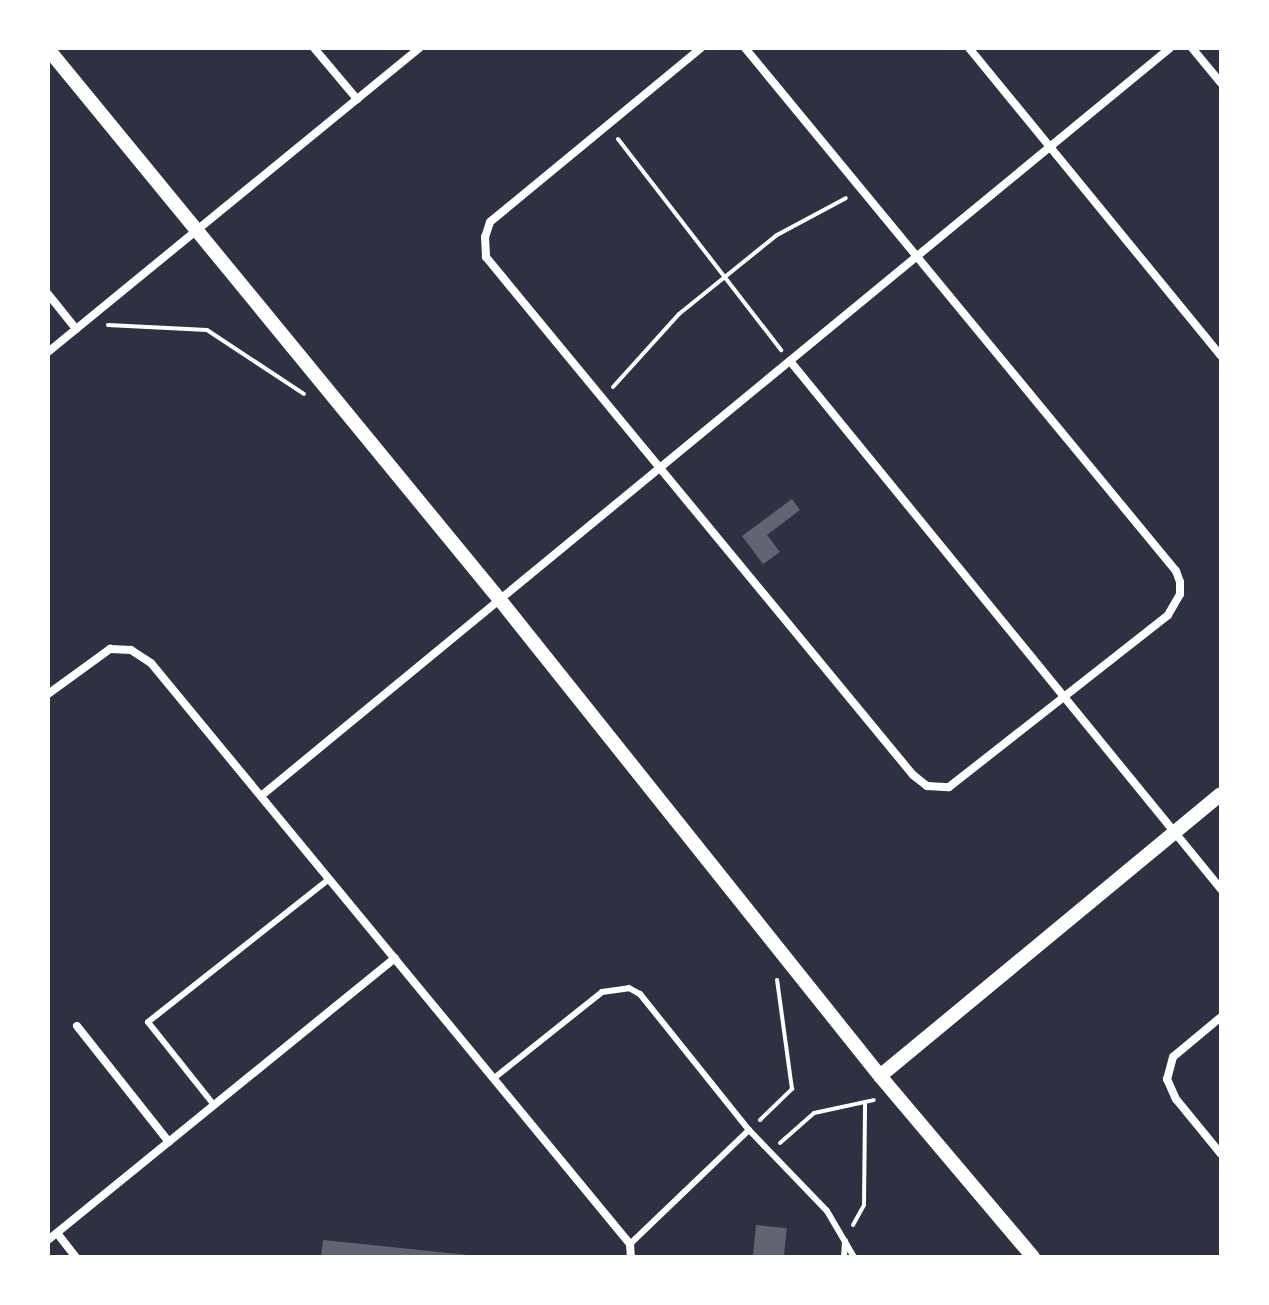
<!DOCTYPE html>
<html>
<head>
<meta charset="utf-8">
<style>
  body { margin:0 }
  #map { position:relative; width:1269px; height:1305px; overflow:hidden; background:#2d3142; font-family:"Work Sans",sans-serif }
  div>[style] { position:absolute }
  .building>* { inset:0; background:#626471; transform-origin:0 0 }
  .path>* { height:4px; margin:-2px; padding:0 2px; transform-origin:2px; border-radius:2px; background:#fff }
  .service>* { height:6px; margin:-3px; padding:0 3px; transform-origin:3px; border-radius:3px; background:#fff }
  .minor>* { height:8px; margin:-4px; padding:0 4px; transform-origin:4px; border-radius:4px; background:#fff }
  .tertiary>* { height:14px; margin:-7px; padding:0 7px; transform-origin:7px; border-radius:7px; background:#fff }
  span { translate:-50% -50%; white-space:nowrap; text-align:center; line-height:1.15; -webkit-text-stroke:6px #fff; paint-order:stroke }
  .frame { position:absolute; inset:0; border:50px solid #fff; pointer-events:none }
</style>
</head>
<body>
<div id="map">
  <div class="building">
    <i style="clip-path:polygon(792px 499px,800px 510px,767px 535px,780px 552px,763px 564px,742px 536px)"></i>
    <i style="left:756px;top:1225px;width:31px;height:32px;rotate:6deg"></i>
    <i style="clip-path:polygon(323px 1240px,468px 1255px,468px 1257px,321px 1257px)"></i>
  </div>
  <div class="path">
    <i style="left:618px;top:139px;width:267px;rotate:52.3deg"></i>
    <i style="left:108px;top:325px;width:99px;rotate:2.9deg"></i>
    <i style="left:207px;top:330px;width:116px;rotate:33.4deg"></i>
    <i style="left:613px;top:387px;width:98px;rotate:-47.9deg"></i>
    <i style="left:679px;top:314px;width:126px;rotate:-38.9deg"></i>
    <i style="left:777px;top:235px;width:78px;rotate:-28.2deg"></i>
    <i style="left:760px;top:1120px;width:45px;rotate:-44.1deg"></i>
    <i style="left:792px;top:1089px;width:110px;rotate:-97.8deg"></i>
    <i style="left:780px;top:1143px;width:45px;rotate:-41.4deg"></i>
    <i style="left:814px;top:1113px;width:61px;rotate:-12.2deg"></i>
    <i style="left:853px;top:1225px;width:23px;rotate:-61deg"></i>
    <i style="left:864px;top:1205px;width:103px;rotate:-89.4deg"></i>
  </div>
  <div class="service">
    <i style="left:493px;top:1079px;width:139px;rotate:-38.6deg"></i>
    <i style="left:602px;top:992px;width:27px;rotate:-8deg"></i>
    <i style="left:629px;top:988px;width:13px;rotate:29deg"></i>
    <i style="left:640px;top:994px;width:174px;rotate:51.3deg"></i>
    <i style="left:749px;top:1130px;width:112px;rotate:46.1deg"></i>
    <i style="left:827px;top:1211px;width:53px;rotate:59.6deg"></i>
    <i style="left:214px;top:1105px;width:106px;rotate:-128.5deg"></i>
    <i style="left:148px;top:1022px;width:231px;rotate:-38.3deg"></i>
    <i style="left:630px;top:1244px;width:165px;rotate:-43.8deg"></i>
    <i style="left:844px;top:1257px;width:16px;rotate:-86deg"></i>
  </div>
  <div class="minor">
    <i style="left:314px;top:48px;width:67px;rotate:49.9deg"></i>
    <i style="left:701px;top:48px;width:273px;rotate:140.5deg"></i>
    <i style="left:490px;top:222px;width:16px;rotate:108deg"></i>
    <i style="left:485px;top:237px;width:20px;rotate:87deg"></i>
    <i style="left:486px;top:257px;width:671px;rotate:50.5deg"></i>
    <i style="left:913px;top:775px;width:18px;rotate:38deg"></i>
    <i style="left:927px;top:786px;width:22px;rotate:3deg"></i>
    <i style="left:949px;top:787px;width:278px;rotate:-38.1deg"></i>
    <i style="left:1168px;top:615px;width:24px;rotate:-60deg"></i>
    <i style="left:1180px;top:594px;width:12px;rotate:-90deg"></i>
    <i style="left:1180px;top:582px;width:12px;rotate:-110deg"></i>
    <i style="left:1176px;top:571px;width:678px;rotate:-129.49deg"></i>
    <i style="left:969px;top:48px;width:398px;rotate:50.7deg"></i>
    <i style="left:1192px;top:48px;width:45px;rotate:50.4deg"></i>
    <i style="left:48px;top:294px;width:45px;rotate:51.3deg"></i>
    <i style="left:48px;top:352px;width:480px;rotate:-39.3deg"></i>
    <i style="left:790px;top:361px;width:682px;rotate:50.78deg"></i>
    <i style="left:48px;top:694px;width:77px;rotate:-36deg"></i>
    <i style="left:110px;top:649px;width:21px;rotate:3deg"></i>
    <i style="left:131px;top:650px;width:24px;rotate:33deg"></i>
    <i style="left:151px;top:663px;width:753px;rotate:50.5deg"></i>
    <i style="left:630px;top:1244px;width:13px;rotate:86deg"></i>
    <i style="left:261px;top:796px;width:1177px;rotate:-39.45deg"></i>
    <i style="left:1221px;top:1017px;width:62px;rotate:140.2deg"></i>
    <i style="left:1173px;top:1057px;width:23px;rotate:105deg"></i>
    <i style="left:1167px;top:1079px;width:22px;rotate:66deg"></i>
    <i style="left:1176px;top:1099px;width:71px;rotate:50.7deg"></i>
    <i style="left:77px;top:1026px;width:148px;rotate:51.6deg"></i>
    <i style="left:57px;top:1233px;width:31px;rotate:52deg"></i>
    <i style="left:48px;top:1240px;width:447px;rotate:-39.1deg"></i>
  </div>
  <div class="tertiary">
    <i style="left:48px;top:49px;width:713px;rotate:50.64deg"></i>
    <i style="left:500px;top:600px;width:609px;rotate:51.4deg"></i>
    <i style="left:880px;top:1076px;width:237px;rotate:49.8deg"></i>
    <i style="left:880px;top:1076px;width:442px;rotate:-39.6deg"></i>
  </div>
  <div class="frame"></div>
</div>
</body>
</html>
